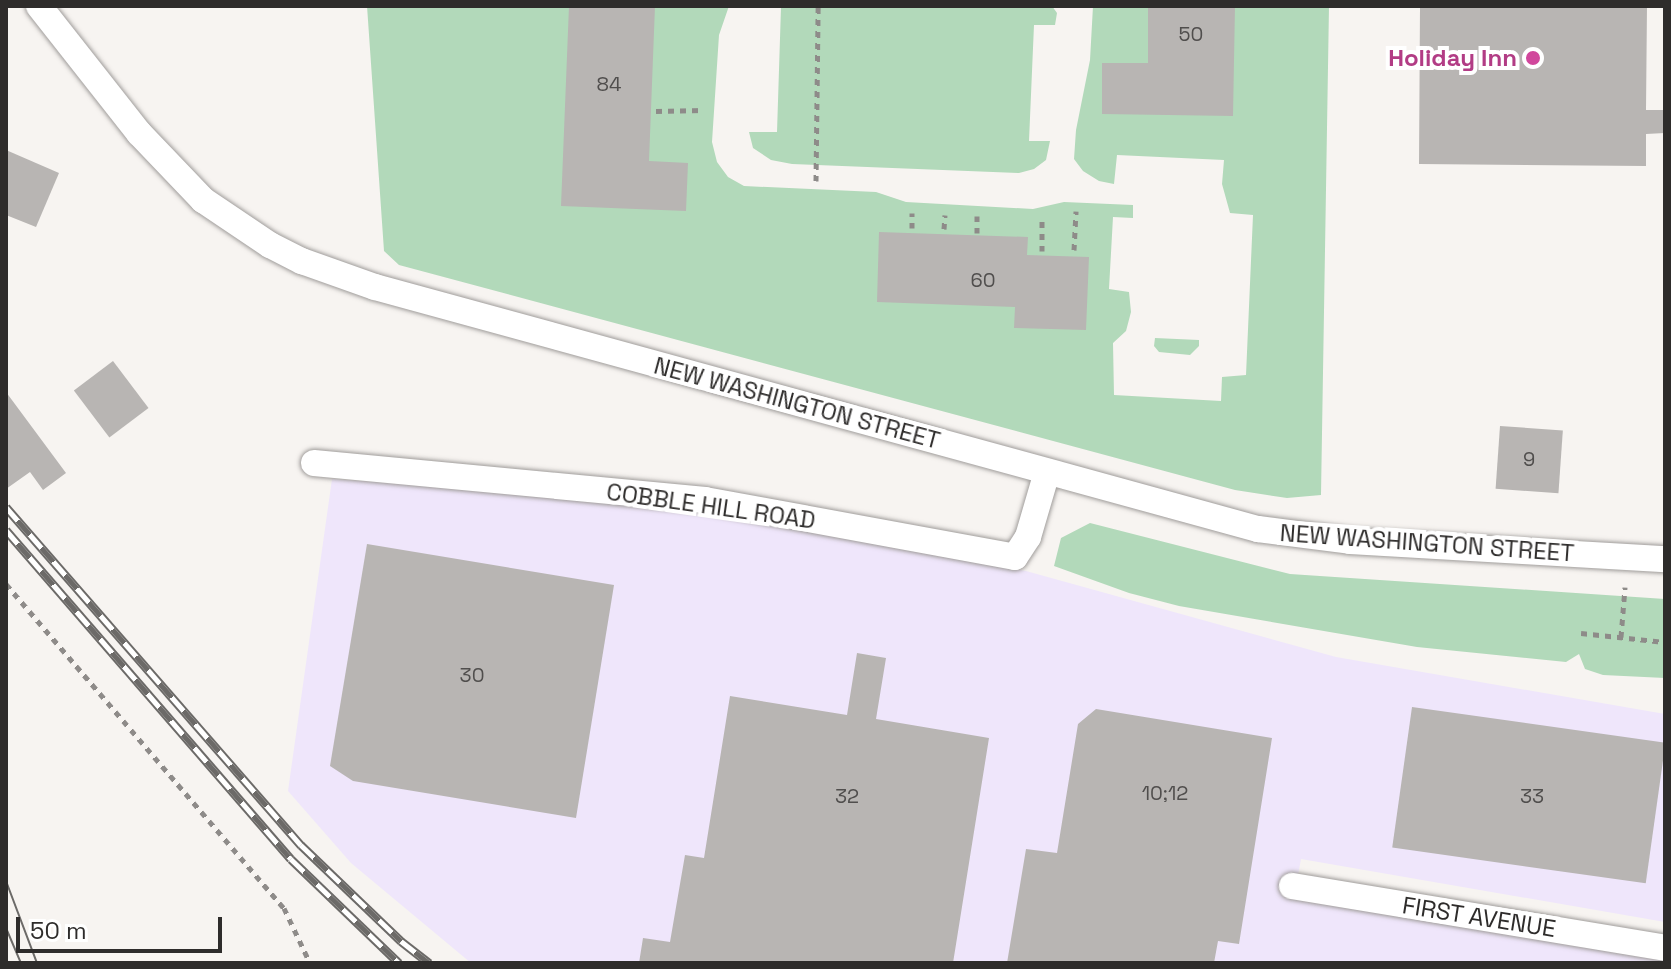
<!DOCTYPE html>
<html>
<head>
<meta charset="utf-8">
<style>
  body { margin:0 }
  #map { position:relative; width:1671px; height:969px; overflow:hidden; background:#f7f4f1; font-family:"Space Grotesk",sans-serif }
  div>[style] { position:absolute }
  .industrial>* { inset:0; background:#efe6fb }
  .green>* { inset:0; background:#b2d9ba }
  .building>* { inset:0; background:#b8b5b3; transform-origin:0 0 }
  .path>* { height:5px; margin-top:-2.5px; transform-origin:0; background:repeating-linear-gradient(90deg,#8e8b89 0 6px,transparent 0 12px) }
  .roads { filter:drop-shadow(0 0 2px #a09d9b) drop-shadow(0 0 2px #a09d9b) }
  .minor>* { height:26px; margin:-13px; padding:0 13px; transform-origin:13px; border-radius:13px; background:#fff }
  .tram>* { height:2px; margin:-1px; padding:0 1px; transform-origin:1px; border-radius:1px; background:#6c6a68 }
  .rail>* { height:9px; margin-top:-4.5px; transform-origin:0; background:repeating-linear-gradient(90deg,#fff 0 18px,#6c6a68 0 36px); box-sizing:border-box; border-block:2px solid #6c6a68 }
  .dots>* { width:22px; height:22px; translate:-50% -50%; box-sizing:border-box; border:4px solid #fff; border-radius:50% }
  span { translate:-50% -50%; white-space:nowrap; text-align:center; line-height:1.15; -webkit-text-stroke:8px #fff; paint-order:stroke }
  .number-label { font-size:20px; color:#504e4d }
  .number-label span { -webkit-text-stroke-width:0 }
  .hotel-label { font-size:24px; color:#b23c85; font-weight:700 }
  .right { translate:-100% -50%; text-align:right }
  .street-label { font-size:24px; color:#2e2c2b }
  .frame { position:absolute; inset:0; border:8px solid #2e2c2b; pointer-events:none }
  .scale { position:absolute; left:16px; top:917px; width:206px; height:36px; box-sizing:border-box; border:4px solid #2e2c2b; border-top:0; padding-left:10px; font-size:24px; line-height:28px; white-space:nowrap; color:#2e2c2b; -webkit-text-stroke:6px #fff; paint-order:stroke }
</style>
</head>
<body>
<div id="map">
  <div class="industrial">
    <i style="clip-path:polygon(332px 479px,649px 501px,1026px 571px,1336px 657px,1665px 714px,1665px 922px,1301px 859px,1294px 897px,1665px 957px,1665px 963px,471px 963px,351px 863px,288px 791px)"></i>
  </div>
  <div class="green">
    <i style="clip-path:polygon(367px 6px,729px 6px,719px 35px,712px 142px,717px 162px,728px 177px,744px 186px,876px 192px,906px 202px,1033px 209px,1064px 202px,1133px 205px,1133px 218px,1113px 217px,1109px 289px,1129px 292px,1131px 312px,1126px 331px,1113px 343px,1114px 395px,1221px 401px,1222px 377px,1246px 375px,1253px 215px,1230px 213px,1222px 184px,1224px 160px,1117px 155px,1114px 184px,1099px 181px,1083px 171px,1074px 159px,1076px 130px,1090px 60px,1093px 6px,1329px 6px,1321px 495px,1287px 498px,1235px 490px,399px 265px,384px 251px)"></i>
    <i style="clip-path:polygon(776px 6px,1052px 6px,1057px 13px,1055px 25px,1034px 25px,1029px 141px,1050px 141px,1046px 160px,1034px 169px,1019px 173px,792px 164px,771px 160px,753px 148px,749px 132px,777px 132px,781px 7px)"></i>
    <i style="clip-path:polygon(1155px 338px,1199px 340px,1199px 346px,1190px 355px,1159px 352px,1154px 346px)"></i>
    <i style="clip-path:polygon(1090px 523px,1290px 574px,1665px 599px,1665px 678px,1603px 675px,1585px 669px,1579px 654px,1566px 662px,1417px 647px,1179px 606px,1129px 593px,1054px 566px,1061px 538px)"></i>
  </div>
  <div class="building">
    <i style="clip-path:polygon(569px 6px,655px 6px,649px 161px,688px 163px,686px 211px,561px 206px)"></i>
    <i style="clip-path:polygon(1148px 6px,1235px 6px,1233px 116px,1102px 114px,1102px 63px,1148px 63px)"></i>
    <i style="clip-path:polygon(1420px 6px,1647px 6px,1646px 110px,1665px 110px,1665px 133px,1646px 134px,1646px 166px,1419px 164px)"></i>
    <i style="clip-path:polygon(6px 150px,59px 173px,36px 227px,6px 215px)"></i>
    <i style="clip-path:polygon(879px 232px,1028px 237px,1027px 255px,1089px 257px,1086px 330px,1014px 328px,1015px 307px,877px 302px)"></i>
    <i style="left:113px;top:361px;width:59px;height:49px;rotate:53deg"></i>
    <i style="clip-path:polygon(6px 392px,66px 473px,43px 490px,30px 472px,6px 489px)"></i>
    <i style="left:1500px;top:426px;width:63px;height:63px;rotate:4deg"></i>
    <i style="clip-path:polygon(367px 544px,614px 585px,576px 818px,353px 781px,330px 766px)"></i>
    <i style="clip-path:polygon(857px 653px,886px 658px,876px 719px,989px 738px,953px 963px,639px 963px,643px 938px,670px 942px,685px 855px,704px 858px,730px 696px,847px 715px)"></i>
    <i style="left:1412px;top:707px;width:256px;height:142px;rotate:8deg"></i>
    <i style="clip-path:polygon(1096px 709px,1272px 738px,1239px 944px,1218px 941px,1214px 963px,1007px 963px,1026px 849px,1057px 853px,1078px 724px)"></i>
  </div>
  <div class="path">
    <i style="left:656px;top:111px;width:48px;rotate:-1.2deg"></i>
    <i style="left:816px;top:181px;width:175px;rotate:-89.3deg"></i>
    <i style="left:912px;top:228px;width:15px;rotate:-90deg"></i>
    <i style="left:944px;top:229px;width:14px;rotate:-86deg"></i>
    <i style="left:977px;top:233px;width:17px;rotate:-90deg"></i>
    <i style="left:1074px;top:250px;width:39px;rotate:-87deg"></i>
    <i style="left:1042px;top:251px;width:32px;rotate:-90deg"></i>
    <i style="left:6px;top:584px;width:427px;rotate:49.4deg"></i>
    <i style="left:284px;top:908px;width:61px;rotate:64.7deg"></i>
    <i style="left:1581px;top:633px;width:84px;rotate:6.1deg"></i>
    <i style="left:1621px;top:637px;width:50px;rotate:-85.4deg"></i>
  </div>
  <div class="roads">
    <div class="minor">
      <i style="left:39px;top:6px;width:162px;rotate:51.8deg"></i>
      <i style="left:139px;top:133px;width:93px;rotate:46.3deg"></i>
      <i style="left:203px;top:200px;width:81px;rotate:33.9deg"></i>
      <i style="left:270px;top:245px;width:36px;rotate:27deg"></i>
      <i style="left:302px;top:261px;width:77px;rotate:19.6deg"></i>
      <i style="left:375px;top:287px;width:916px;rotate:15.33deg"></i>
      <i style="left:1258px;top:529px;width:93px;rotate:7.4deg"></i>
      <i style="left:1350px;top:541px;width:316px;rotate:3.3deg"></i>
      <i style="left:314px;top:463px;width:393px;rotate:5.4deg"></i>
      <i style="left:705px;top:500px;width:315px;rotate:10.4deg"></i>
      <i style="left:1015px;top:557px;width:24px;rotate:-57deg"></i>
      <i style="left:1028px;top:537px;width:68px;rotate:-73.7deg"></i>
      <i style="left:1292px;top:886px;width:378px;rotate:9.4deg"></i>
    </div>
  </div>
  <div class="tram">
    <i style="left:6px;top:881px;width:88px;rotate:69.3deg"></i>
    <i style="left:6px;top:928px;width:38px;rotate:67deg"></i>
  </div>
  <div class="rail">
    <i style="left:6px;top:507px;width:449px;rotate:48.9deg"></i>
    <i style="left:301px;top:845px;width:139px;rotate:43.8deg"></i>
    <i style="left:401px;top:941px;width:36px;rotate:38deg"></i>
    <i style="left:6px;top:530px;width:435px;rotate:49.1deg"></i>
    <i style="left:291px;top:859px;width:150px;rotate:43.9deg"></i>
  </div>
  <div class="dots">
    <i style="left:1533px;top:58px;background:#d1479c"></i>
  </div>
  <div class="number-label">
    <span style="left:1191px;top:34px">50</span>
    <span style="left:609px;top:84px">84</span>
    <span style="left:983px;top:280px">60</span>
    <span style="left:1529px;top:459px">9</span>
    <span style="left:472px;top:675px">30</span>
    <span style="left:1165px;top:793px">10;12</span>
    <span style="left:847px;top:796px">32</span>
    <span style="left:1532px;top:796px">33</span>
  </div>
  <div class="hotel-label">
    <span class="right" style="left:1517px;top:58px">Holiday Inn</span>
  </div>
  <div class="street-label">
    <span style="left:797px;top:403px;rotate:15deg">NEW WASHINGTON STREET</span>
    <span style="left:711px;top:506px;rotate:8deg">COBBLE HILL ROAD</span>
    <span style="left:1427px;top:543px;rotate:4deg">NEW WASHINGTON STREET</span>
    <span style="left:1479px;top:917px;rotate:9deg">FIRST AVENUE</span>
  </div>
  <div class="frame"></div>
  <div class="scale">50 m</div>
</div>
</body>
</html>
